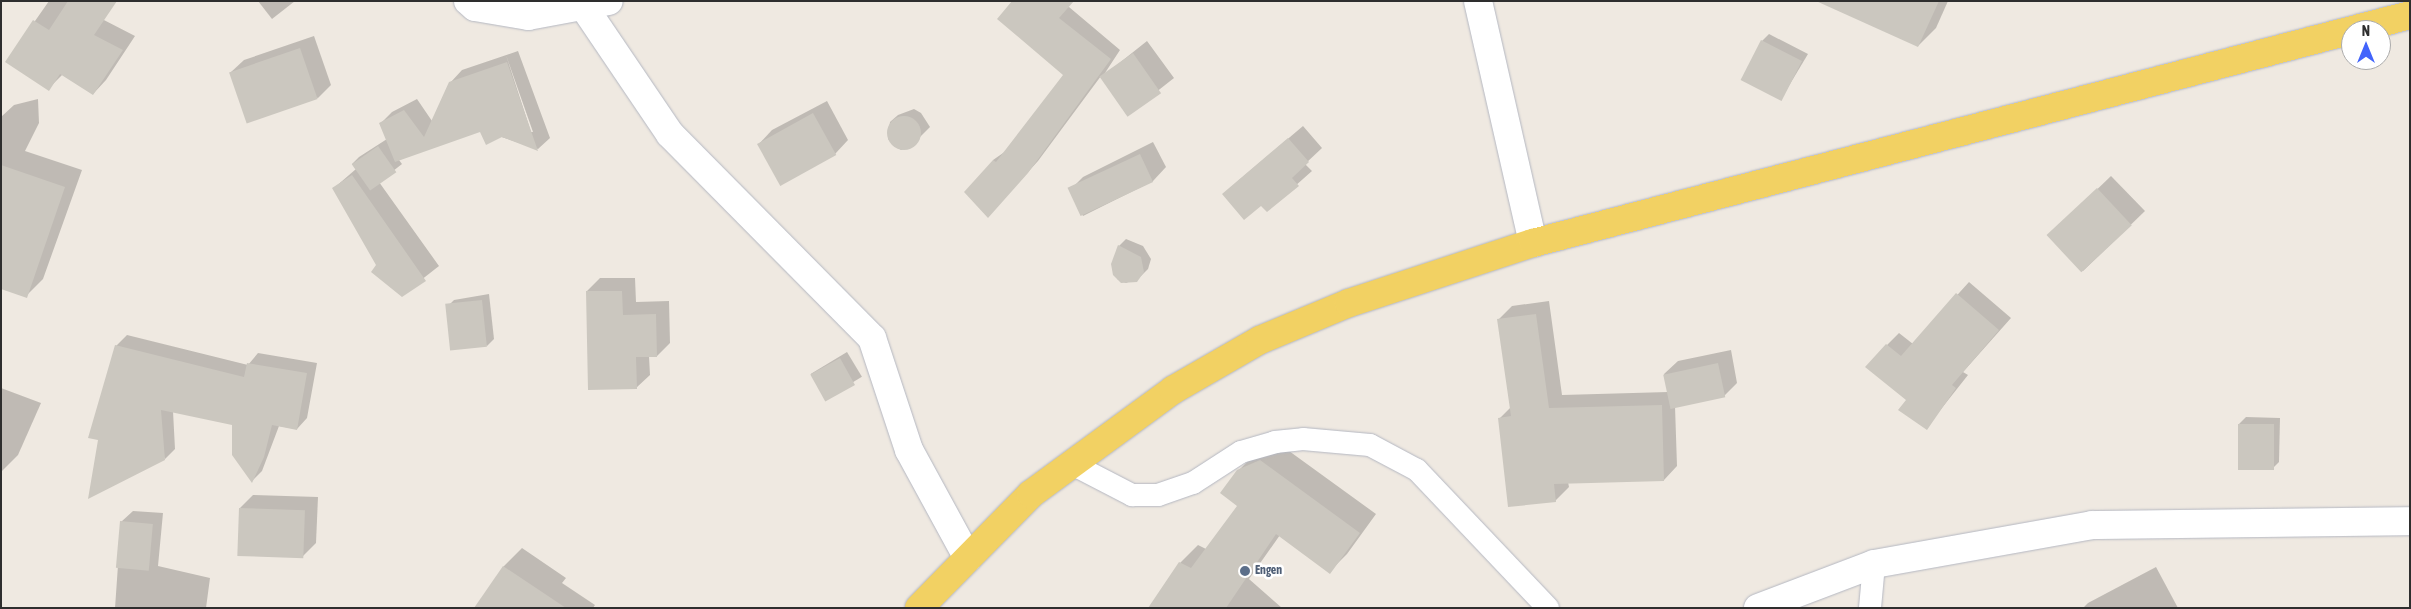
<!DOCTYPE html>
<html>
<head>
<meta charset="utf-8">
<style>
  body { margin:0 }
  #map { position:relative; width:2411px; height:609px; overflow:hidden; background:#efe9e1; font-family:"Asap Condensed",sans-serif }
  div>[style] { position:absolute }
  .shadow>* { inset:0; background:#0003; transform-origin:0 0 }
  .building>* { inset:0; background:#cbc7bf; transform-origin:0 0 }
  .round { border-radius:50% }
  .roads { filter:drop-shadow(0 0 1px #b4b7c1) drop-shadow(0 0 1px #b4b7c1) }
  .service>* { height:22px; margin:-11px; padding:0 11px; transform-origin:11px; border-radius:11px; background:#fff }
  .minor>* { height:28px; margin:-14px; padding:0 14px; transform-origin:14px; border-radius:14px; background:#fff }
  .primary>* { height:28px; margin:-14px; padding:0 14px; transform-origin:14px; border-radius:14px; background:#f2d163 }
  .dots>* { width:14px; height:14px; translate:-50% -50%; box-sizing:border-box; border:2px solid #fff; border-radius:50% }
  span { translate:-50% -50%; white-space:nowrap; text-align:center; line-height:1.15; -webkit-text-stroke:5px #fff; paint-order:stroke }
  .service-label { font-size:12px; color:#4e5e75; font-weight:700 }
  .left { translate:0 -50%; text-align:left }
  .frame { position:absolute; inset:0; border:2px solid #2e2e2e; pointer-events:none }
  .north { position:absolute; left:2341px; top:20px; width:50px; height:50px; box-sizing:border-box; background:#fff; border:1px solid #ababab; border-radius:50%; rotate:0deg; font-size:14px; font-weight:700; line-height:20px; text-align:center; color:#2e2e2e }
  .north::after { content:''; display:block; margin:auto; width:18px; height:22px; background:#4264fb; clip-path:polygon(50% 0,100% 100%,50% 72%,0 100%) }
</style>
</head>
<body>
<div id="map">
  <div class="shadow">
    <i style="clip-path:polygon(49px 1px,67px 1px,135px 36px,106px 80px,93px 94px,63px 74px,48px 89px,7px 61px)"></i>
    <i style="clip-path:polygon(258px 1px,295px 1px,272px 19px)"></i>
    <i style="clip-path:polygon(1819px 1px,1948px 1px,1936px 28px,1918px 46px)"></i>
    <i style="clip-path:polygon(1069px 7px,1120px 50px,1103px 76px,1147px 41px,1174px 78px,1127px 115px,1101px 76px,1038px 161px,998px 205px,993px 160px,1006px 151px,1065px 75px,999px 19px)"></i>
    <i style="clip-path:polygon(1769px 34px,1808px 54px,1781px 99px,1762px 41px)"></i>
    <i style="clip-path:polygon(314px 36px,331px 85px,318px 98px,230px 73px,244px 60px)"></i>
    <i style="clip-path:polygon(evenodd,518px 51px,550px 138px,538px 149px,480px 130px,399px 160px,402px 164px,379px 182px,439px 266px,402px 295px,378px 265px,334px 188px,356px 169px,352px 164px,359px 157px,387px 139px,380px 124px,392px 112px,417px 99px,432px 121px,450px 83px,462px 70px,518px 51px,506px 55px,533px 132px,531px 132px,506px 55px)"></i>
    <i style="clip-path:polygon(38px 99px,39px 123px,25px 151px,82px 170px,43px 279px,26px 296px,1px 288px,1px 117px,14px 105px)"></i>
    <i style="clip-path:polygon(827px 101px,848px 140px,835px 154px,759px 144px,772px 130px)"></i>
    <i style="clip-path:polygon(914px 109px,921px 113px,930px 127px,911px 146px,901px 150px,888px 139px,890px 122px,898px 115px)"></i>
    <i style="clip-path:polygon(1303px 126px,1322px 148px,1305px 164px,1312px 171px,1267px 211px,1238px 181px)"></i>
    <i style="clip-path:polygon(1153px 142px,1166px 167px,1153px 181px,1083px 216px,1070px 190px,1083px 177px)"></i>
    <i style="clip-path:polygon(2111px 176px,2145px 211px,2083px 271px,2062px 223px)"></i>
    <i style="clip-path:polygon(1126px 239px,1143px 246px,1151px 259px,1148px 269px,1141px 276px,1126px 283px,1117px 279px,1119px 246px)"></i>
    <i style="clip-path:polygon(600px 278px,635px 278px,636px 302px,669px 301px,670px 343px,657px 356px,649px 356px,650px 375px,636px 388px,587px 291px)"></i>
    <i style="clip-path:polygon(1969px 282px,2011px 318px,1963px 372px,1968px 375px,1926px 428px,1907px 399px,1887px 345px,1899px 333px,1913px 344px)"></i>
    <i style="clip-path:polygon(489px 294px,494px 339px,487px 346px,447px 307px,454px 300px)"></i>
    <i style="clip-path:polygon(1549px 301px,1562px 395px,1668px 392px,1664px 374px,1678px 361px,1731px 350px,1737px 383px,1724px 396px,1675px 406px,1677px 466px,1664px 480px,1568px 482px,1569px 487px,1555px 501px,1500px 418px,1511px 407px,1499px 319px,1512px 306px)"></i>
    <i style="clip-path:polygon(127px 335px,248px 365px,258px 353px,317px 363px,307px 418px,297px 429px,279px 426px,262px 471px,252px 481px,233px 424px,173px 411px,175px 449px,165px 459px,116px 346px)"></i>
    <i style="left:847px;top:352px;width:29px;height:42px;rotate:59deg"></i>
    <i style="clip-path:polygon(1px 388px,41px 403px,18px 455px,1px 472px)"></i>
    <i style="clip-path:polygon(2246px 417px,2280px 418px,2279px 462px,2272px 469px,2239px 424px)"></i>
    <i style="clip-path:polygon(1278px 443px,1376px 514px,1347px 554px,1329px 572px,1280px 535px,1249px 579px,1282px 608px,1149px 608px,1180px 563px,1198px 545px,1206px 549px,1238px 506px,1238px 471px,1257px 452px)"></i>
    <i style="clip-path:polygon(253px 495px,318px 497px,316px 543px,303px 556px,240px 508px)"></i>
    <i style="clip-path:polygon(133px 511px,163px 513px,158px 566px,210px 578px,206px 608px,115px 608px,121px 522px)"></i>
    <i style="clip-path:polygon(522px 548px,566px 578px,562px 583px,595px 605px,593px 608px,476px 608px,504px 566px)"></i>
    <i style="clip-path:polygon(2156px 567px,2178px 608px,2083px 608px,2088px 603px)"></i>
  </div>
  <div class="building">
    <i style="clip-path:polygon(68px 1px,117px 1px,94px 35px,123px 50px,93px 95px,60px 74px,49px 91px,5px 62px,33px 20px,49px 30px)"></i>
    <i style="clip-path:polygon(1012px 1px,1074px 1px,1059px 18px,1111px 59px,1028px 173px,988px 218px,964px 192px,993px 160px,996px 162px,1063px 75px,997px 19px)"></i>
    <i style="clip-path:polygon(1816px 1px,1939px 1px,1918px 47px)"></i>
    <i style="left:1761px;top:40px;width:46px;height:45px;rotate:27deg"></i>
    <i style="left:300px;top:48px;width:54px;height:75px;rotate:71deg"></i>
    <i style="left:1133px;top:53px;width:49px;height:41px;rotate:55deg"></i>
    <i style="clip-path:polygon(507px 62px,538px 151px,502px 137px,486px 145px,480px 132px,395px 162px,379px 123px,404px 110px,424px 137px,449px 82px)"></i>
    <i style="left:813px;top:113px;width:48px;height:64px;rotate:61deg"></i>
    <i class="round" style="left:887px;top:116px;width:34px;height:34px"></i>
    <i style="clip-path:polygon(1288px 138px,1309px 162px,1292px 178px,1299px 186px,1267px 212px,1261px 206px,1244px 220px,1222px 194px)"></i>
    <i style="left:378px;top:146px;width:32px;height:32px;rotate:55deg"></i>
    <i style="left:1140px;top:154px;width:31px;height:80px;rotate:65deg"></i>
    <i style="clip-path:polygon(1px 165px,65px 187px,27px 298px,1px 289px)"></i>
    <i style="clip-path:polygon(352px 175px,426px 281px,402px 297px,371px 272px,376px 265px,332px 188px)"></i>
    <i style="left:2097px;top:188px;width:51px;height:69px;rotate:47deg"></i>
    <i style="clip-path:polygon(1118px 245px,1141px 257px,1144px 272px,1137px 282px,1121px 283px,1113px 275px,1111px 264px)"></i>
    <i style="clip-path:polygon(586px 291px,622px 291px,623px 315px,656px 314px,657px 357px,636px 357px,637px 389px,588px 390px)"></i>
    <i style="clip-path:polygon(1956px 293px,1999px 330px,1952px 385px,1956px 388px,1927px 430px,1898px 410px,1906px 400px,1865px 367px,1886px 344px,1901px 356px)"></i>
    <i style="left:482px;top:300px;width:47px;height:37px;rotate:84deg"></i>
    <i style="clip-path:polygon(1536px 314px,1549px 408px,1662px 405px,1664px 481px,1554px 484px,1556px 502px,1508px 507px,1498px 418px,1511px 416px,1497px 319px)"></i>
    <i style="clip-path:polygon(115px 345px,244px 377px,247px 363px,307px 373px,297px 430px,272px 425px,264px 457px,252px 483px,232px 455px,232px 425px,161px 410px,165px 460px,88px 499px,98px 440px,88px 438px)"></i>
    <i style="left:840px;top:358px;width:31px;height:34px;rotate:61deg"></i>
    <i style="left:1718px;top:363px;width:35px;height:56px;rotate:78deg"></i>
    <i style="left:2238px;top:424px;width:36px;height:46px"></i>
    <i style="clip-path:polygon(1260px 460px,1360px 533px,1330px 574px,1276px 534px,1226px 608px,1148px 608px,1179px 562px,1191px 568px,1237px 506px,1220px 493px,1237px 470px)"></i>
    <i style="left:239px;top:508px;width:66px;height:48px;rotate:2deg"></i>
    <i style="left:120px;top:521px;width:33px;height:47px;rotate:5deg"></i>
    <i style="clip-path:polygon(503px 566px,566px 608px,474px 608px)"></i>
  </div>
  <div class="roads">
    <div class="service">
      <i style="left:1072px;top:464px;width:68px;rotate:27.3deg"></i>
      <i style="left:1132px;top:495px;width:26px"></i>
      <i style="left:1158px;top:495px;width:37px;rotate:-19deg"></i>
      <i style="left:1193px;top:483px;width:57px;rotate:-32.9deg"></i>
      <i style="left:1241px;top:452px;width:35px;rotate:-16deg"></i>
      <i style="left:1275px;top:442px;width:28px;rotate:-6deg"></i>
      <i style="left:1303px;top:439px;width:67px;rotate:5.1deg"></i>
      <i style="left:1370px;top:445px;width:53px;rotate:28deg"></i>
      <i style="left:1417px;top:470px;width:190px;rotate:46.5deg"></i>
      <i style="left:1870px;top:608px;width:44px;rotate:-84.8deg"></i>
    </div>
    <div class="minor">
      <i style="left:468px;top:1px;width:9px;rotate:41deg"></i>
      <i style="left:475px;top:7px;width:54px;rotate:9.6deg"></i>
      <i style="left:528px;top:16px;width:82px;rotate:-10.5deg"></i>
      <i style="left:1478px;top:1px;width:248px;rotate:77.2deg"></i>
      <i style="left:584px;top:7px;width:153px;rotate:55.9deg"></i>
      <i style="left:670px;top:134px;width:287px;rotate:45.3deg"></i>
      <i style="left:872px;top:338px;width:118px;rotate:71.7deg"></i>
      <i style="left:909px;top:450px;width:123px;rotate:61.4deg"></i>
      <i style="left:1758px;top:608px;width:124px;rotate:-20.8deg"></i>
      <i style="left:1874px;top:564px;width:221px;rotate:-10.1deg"></i>
      <i style="left:2092px;top:525px;width:318px;rotate:-0.7deg"></i>
    </div>
    <div class="primary">
      <i style="left:919px;top:608px;width:160px;rotate:-45.5deg"></i>
      <i style="left:1031px;top:494px;width:176px;rotate:-36.2deg"></i>
      <i style="left:1173px;top:390px;width:100px;rotate:-29.9deg"></i>
      <i style="left:1260px;top:340px;width:96px;rotate:-22.6deg"></i>
      <i style="left:1349px;top:303px;width:194px;rotate:-18.1deg"></i>
      <i style="left:1533px;top:243px;width:906px;rotate:-14.57deg"></i>
    </div>
  </div>
  <div class="dots">
    <i style="left:1245px;top:571px;background:#5c6f8a"></i>
  </div>
  <div class="service-label">
    <span class="left" style="left:1255px;top:571px">Engen</span>
  </div>
  <div class="frame"></div>
  <div class="north">N</div>
</div>
</body>
</html>
